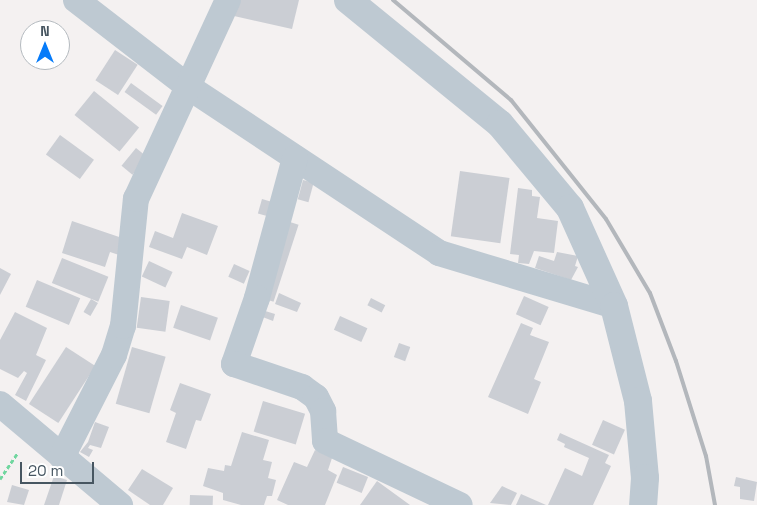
<!DOCTYPE html>
<html>
<head>
<meta charset="utf-8">
<style>
  body { margin:0 }
  #map { position:relative; width:757px; height:505px; overflow:hidden; background:#f4f1f1; font-family:"Space Grotesk",sans-serif }
  div>[style] { position:absolute }
  .building>* { inset:0; background:#cbced4; transform-origin:0 0 }
  .path>* { height:3px; margin-top:-1.5px; transform-origin:0; background:repeating-linear-gradient(90deg,#70d69f 0 4px,transparent 0 6.5px) }
  .minor>* { height:26px; margin:-13px; padding:0 13px; transform-origin:13px; border-radius:13px; background:#bec9d2 }
  .tertiary>* { height:28px; margin:-14px; padding:0 14px; transform-origin:14px; border-radius:14px; background:#bec9d2 }
  .rail>* { height:4px; margin:-2px; padding:0 2px; transform-origin:2px; border-radius:2px; background:#b3b7bc }
  span { translate:-50% -50%; white-space:nowrap; text-align:center; line-height:1.15; -webkit-text-stroke:4px #fff; paint-order:stroke }
  .north { position:absolute; left:20px; top:20px; width:50px; height:50px; box-sizing:border-box; background:#fff; border:1px solid #b5bbc0; border-radius:50%; rotate:0deg; font-size:14px; font-weight:700; line-height:20px; text-align:center; color:#475661 }
  .north::after { content:''; display:block; margin:auto; width:18px; height:22px; background:#067bf9; clip-path:polygon(50% 0,100% 100%,50% 72%,0 100%) }
  .scale { position:absolute; left:20px; top:462px; width:74px; height:22px; box-sizing:border-box; border:2px solid #475661; border-top:0; padding-left:6px; font-size:15px; line-height:18px; white-space:nowrap; color:#475661; -webkit-text-stroke:4px #fff; paint-order:stroke }
</style>
</head>
<body>
<div id="map">
  <div class="building">
    <i style="clip-path:polygon(237px 0,299px 0,292px 29px,234px 16px)"></i>
    <i style="left:115px;top:50px;width:27px;height:36px;rotate:33deg"></i>
    <i style="left:131px;top:83px;width:39px;height:11px;rotate:36deg"></i>
    <i style="left:94px;top:91px;width:58px;height:31px;rotate:39deg"></i>
    <i style="left:60px;top:135px;width:42px;height:24px;rotate:36deg"></i>
    <i style="left:136px;top:148px;width:14px;height:23px;rotate:39deg"></i>
    <i style="left:460px;top:171px;width:50px;height:66px;rotate:8deg"></i>
    <i style="left:303px;top:180px;width:11px;height:20px;rotate:15deg"></i>
    <i style="clip-path:polygon(518px 188px,532px 190px,532px 196px,540px 197px,537px 218px,558px 221px,554px 253px,534px 251px,529px 264px,518px 263px,519px 255px,510px 254px)"></i>
    <i style="left:262px;top:199px;width:15px;height:15px;rotate:16deg"></i>
    <i style="clip-path:polygon(182px 213px,218px 226px,207px 255px,187px 247px,182px 259px,149px 247px,155px 231px,173px 238px)"></i>
    <i style="clip-path:polygon(72px 221px,128px 240px,122px 256px,110px 252px,105px 267px,62px 253px)"></i>
    <i style="left:290px;top:222px;width:9px;height:81px;rotate:18deg"></i>
    <i style="clip-path:polygon(557px 252px,578px 256px,575px 266px,578px 267px,571px 280px,535px 268px,539px 256px,554px 261px)"></i>
    <i style="left:62px;top:258px;width:50px;height:27px;rotate:22deg"></i>
    <i style="left:149px;top:261px;width:26px;height:17px;rotate:25deg"></i>
    <i style="left:234px;top:264px;width:17px;height:14px;rotate:24deg"></i>
    <i style="clip-path:polygon(0 268px,11px 274px,0 295px)"></i>
    <i style="left:37px;top:280px;width:47px;height:29px;rotate:23deg"></i>
    <i style="clip-path:polygon(279px 293px,301px 303px,297px 312px,275px 304px)"></i>
    <i style="left:524px;top:296px;width:27px;height:20px;rotate:24deg"></i>
    <i style="left:141px;top:297px;width:29px;height:31px;rotate:8deg"></i>
    <i style="left:371px;top:298px;width:16px;height:8px;rotate:27deg"></i>
    <i style="left:91px;top:299px;width:8px;height:15px;rotate:30deg"></i>
    <i style="left:181px;top:305px;width:39px;height:24px;rotate:19deg"></i>
    <i style="clip-path:polygon(262px 310px,275px 314px,273px 321px,260px 316px)"></i>
    <i style="clip-path:polygon(15px 312px,47px 328px,36px 355px,46px 360px,26px 401px,15px 395px,27px 373px,24px 371px,18px 378px,0 369px,0 340px)"></i>
    <i style="left:340px;top:316px;width:30px;height:15px;rotate:24deg"></i>
    <i style="clip-path:polygon(521px 323px,533px 328px,530px 335px,549px 342px,534px 379px,541px 382px,528px 414px,488px 397px)"></i>
    <i style="left:399px;top:343px;width:12px;height:15px;rotate:20deg"></i>
    <i style="left:66px;top:347px;width:35px;height:68px;rotate:33deg"></i>
    <i style="left:132px;top:347px;width:35px;height:59px;rotate:16deg"></i>
    <i style="clip-path:polygon(180px 383px,211px 394px,201px 421px,196px 420px,186px 449px,166px 442px,176px 413px,170px 410px)"></i>
    <i style="left:263px;top:401px;width:44px;height:32px;rotate:17deg"></i>
    <i style="left:603px;top:420px;width:24px;height:27px;rotate:24deg"></i>
    <i style="clip-path:polygon(95px 422px,109px 427px,101px 448px,90px 445px,88px 448px,93px 450px,89px 457px,80px 452px,88px 442px)"></i>
    <i style="clip-path:polygon(242px 432px,269px 440px,263px 460px,272px 462px,268px 478px,276px 480px,272px 496px,267px 496px,264px 505px,241px 505px,223px 500px,223px 493px,203px 486px,208px 468px,224px 471px,225px 465px,231px 466px)"></i>
    <i style="clip-path:polygon(560px 433px,609px 455px,605px 463px,611px 466px,593px 505px,548px 505px,565px 468px,582px 476px,589px 458px,564px 447px,565px 444px,557px 440px)"></i>
    <i style="clip-path:polygon(315px 450px,332px 458px,328px 470px,337px 475px,325px 505px,288px 505px,277px 500px,294px 462px,307px 467px)"></i>
    <i style="left:343px;top:467px;width:27px;height:17px;rotate:22deg"></i>
    <i style="clip-path:polygon(142px 469px,173px 488px,163px 505px,150px 505px,128px 490px)"></i>
    <i style="clip-path:polygon(54px 476px,67px 480px,59px 505px,44px 505px)"></i>
    <i style="clip-path:polygon(736px 477px,757px 482px,754px 501px,740px 499px,740px 487px,734px 486px)"></i>
    <i style="clip-path:polygon(377px 481px,410px 505px,360px 505px)"></i>
    <i style="clip-path:polygon(12px 485px,29px 490px,24px 505px,7px 502px)"></i>
    <i style="clip-path:polygon(502px 486px,517px 493px,511px 505px,490px 503px)"></i>
    <i style="clip-path:polygon(521px 494px,546px 505px,516px 505px)"></i>
    <i style="left:190px;top:495px;width:23px;height:10px;rotate:2deg"></i>
  </div>
  <div class="path">
    <i style="left:0;top:479px;width:32px;rotate:-56deg"></i>
  </div>
  <div class="minor">
    <i style="left:76px;top:0;width:144px;rotate:37.7deg"></i>
    <i style="left:190px;top:88px;width:299px;rotate:33.5deg"></i>
    <i style="left:439px;top:253px;width:183px;rotate:16.8deg"></i>
    <i style="left:295px;top:158px;width:145px;rotate:105.2deg"></i>
    <i style="left:257px;top:298px;width:70px;rotate:109.2deg"></i>
    <i style="left:234px;top:364px;width:72px;rotate:18.7deg"></i>
    <i style="left:302px;top:387px;width:17px;rotate:36deg"></i>
    <i style="left:316px;top:397px;width:16px;rotate:63deg"></i>
    <i style="left:323px;top:411px;width:30px;rotate:86deg"></i>
    <i style="left:325px;top:441px;width:149px;rotate:25.4deg"></i>
    <i style="left:0;top:404px;width:157px;rotate:40.1deg"></i>
    <i style="left:62px;top:457px;width:114px;rotate:-63deg"></i>
    <i style="left:114px;top:355px;width:30px;rotate:-73deg"></i>
    <i style="left:123px;top:326px;width:128px;rotate:-84.2deg"></i>
    <i style="left:136px;top:199px;width:219px;rotate:-65.2deg"></i>
  </div>
  <div class="tertiary">
    <i style="left:348px;top:0;width:196px;rotate:39.2deg"></i>
    <i style="left:500px;top:124px;width:109px;rotate:50.2deg"></i>
    <i style="left:570px;top:208px;width:107px;rotate:65.8deg"></i>
    <i style="left:614px;top:306px;width:98px;rotate:75.8deg"></i>
    <i style="left:638px;top:401px;width:77px;rotate:84.8deg"></i>
    <i style="left:645px;top:478px;width:27px;rotate:94deg"></i>
  </div>
  <div class="rail">
    <i style="left:393px;top:0;width:155px;rotate:40.3deg"></i>
    <i style="left:511px;top:100px;width:152px;rotate:51.4deg"></i>
    <i style="left:606px;top:219px;width:86px;rotate:59.3deg"></i>
    <i style="left:650px;top:293px;width:73px;rotate:69.1deg"></i>
    <i style="left:676px;top:361px;width:100px;rotate:72.5deg"></i>
    <i style="left:706px;top:456px;width:50px;rotate:79.6deg"></i>
  </div>
  <div class="north">N</div>
  <div class="scale">20 m</div>
</div>
</body>
</html>
